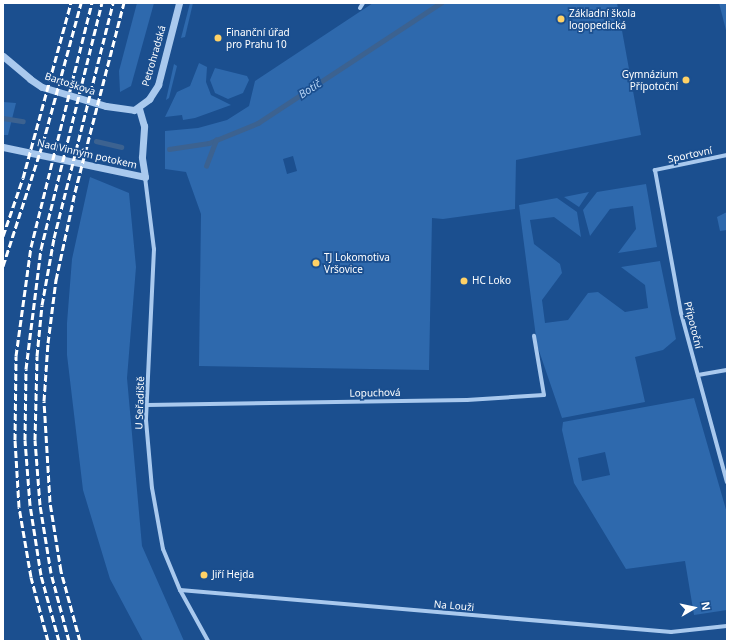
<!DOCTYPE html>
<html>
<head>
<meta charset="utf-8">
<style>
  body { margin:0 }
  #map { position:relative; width:730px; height:644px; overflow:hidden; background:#1b4f8f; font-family:"Noto Sans",sans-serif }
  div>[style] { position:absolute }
  .green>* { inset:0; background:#2e69ad }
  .stream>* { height:4.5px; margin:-2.25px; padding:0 2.25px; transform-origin:2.25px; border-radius:2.25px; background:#3c6290 }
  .minor>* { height:4px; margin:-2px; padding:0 2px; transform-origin:2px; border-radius:2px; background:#a9c9ee }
  .tertiary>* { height:7px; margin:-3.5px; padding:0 3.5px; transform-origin:3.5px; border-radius:3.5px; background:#a9c9ee }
  .rail>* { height:3px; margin-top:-1.5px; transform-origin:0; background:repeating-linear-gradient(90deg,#fff 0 7px,transparent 0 10px) }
  .dots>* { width:11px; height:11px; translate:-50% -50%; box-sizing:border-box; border:2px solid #1b4f8f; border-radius:50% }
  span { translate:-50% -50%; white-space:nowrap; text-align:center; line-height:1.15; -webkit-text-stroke:3.5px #1b4f8f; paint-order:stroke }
  .poi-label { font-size:10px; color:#fff }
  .left { translate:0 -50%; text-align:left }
  .right { translate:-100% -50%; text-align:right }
  .street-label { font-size:10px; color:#fff }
  .water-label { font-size:11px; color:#b5d3f5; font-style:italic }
  .frame { position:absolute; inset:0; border:4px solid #fff; pointer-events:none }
  .north { position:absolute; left:674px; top:588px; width:40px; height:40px; -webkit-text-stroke:3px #1b4f8f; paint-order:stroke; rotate:81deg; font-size:11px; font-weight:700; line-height:16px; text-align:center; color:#fff }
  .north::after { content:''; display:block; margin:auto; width:14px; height:18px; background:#fff; clip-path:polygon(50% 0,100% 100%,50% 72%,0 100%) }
</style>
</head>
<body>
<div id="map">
  <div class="green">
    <i style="clip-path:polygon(137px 3px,154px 3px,131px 86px,120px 92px,119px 71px)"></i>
    <i style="clip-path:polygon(190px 3px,193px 3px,185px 37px,181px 38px)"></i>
    <i style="clip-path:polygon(evenodd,373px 3px,617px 3px,641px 135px,516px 160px,515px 209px,443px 219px,432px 218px,429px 370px,199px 366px,201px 214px,186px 172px,165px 169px,165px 131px,198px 128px,227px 120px,249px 106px,255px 81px,373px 3px,293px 156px,297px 171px,287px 174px,283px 159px,293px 156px)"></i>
    <i style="clip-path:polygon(719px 3px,727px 3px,727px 34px)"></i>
    <i style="clip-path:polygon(199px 63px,207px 67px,206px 82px,211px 95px,231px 105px,195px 118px,183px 120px,182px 115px,165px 117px,177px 92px,190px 86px)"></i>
    <i style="clip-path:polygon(174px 64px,177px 66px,169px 98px,166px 100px)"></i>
    <i style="clip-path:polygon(215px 68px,247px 76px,249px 80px,243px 93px,228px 99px,215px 93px,210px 80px)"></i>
    <i style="clip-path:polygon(3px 102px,16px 103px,8px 135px,3px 135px)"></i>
    <i style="clip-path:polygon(90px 177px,129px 193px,136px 267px,127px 378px,142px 546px,184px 641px,143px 641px,110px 579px,83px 490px,67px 355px,67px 323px,72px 259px)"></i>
    <i style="clip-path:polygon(646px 184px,657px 247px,618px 253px,636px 229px,633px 206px,610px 209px,590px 236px,583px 210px,597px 192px)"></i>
    <i style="clip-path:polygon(589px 192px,579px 207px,564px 197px)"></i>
    <i style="clip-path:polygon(557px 198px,577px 212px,581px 237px,554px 217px,530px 220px,534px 244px,560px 264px,562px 273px,542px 300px,545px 323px,568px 320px,588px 293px,598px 292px,625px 312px,648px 308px,645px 285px,621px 267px,660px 261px,676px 339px,663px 350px,635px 357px,645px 402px,562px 418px,537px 345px,519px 205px)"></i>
    <i style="clip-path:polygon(727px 212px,727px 230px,720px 231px,717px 217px)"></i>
    <i style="clip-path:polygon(evenodd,694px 398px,727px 513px,727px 610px,694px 615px,685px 561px,626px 569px,574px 483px,562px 430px,563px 422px,694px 398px,605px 452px,610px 475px,582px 481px,578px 458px,605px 452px)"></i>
  </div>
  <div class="stream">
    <i style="left:3px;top:118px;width:20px;rotate:9deg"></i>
    <i style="left:96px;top:141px;width:26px;rotate:13deg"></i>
    <i style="left:169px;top:149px;width:40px;rotate:-8.5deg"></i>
    <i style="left:209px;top:143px;width:53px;rotate:-22.2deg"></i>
    <i style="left:258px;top:123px;width:219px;rotate:-33.3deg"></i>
    <i style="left:206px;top:166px;width:28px;rotate:-69deg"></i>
  </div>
  <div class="minor">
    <i style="left:360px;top:8px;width:6px;rotate:-59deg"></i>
    <i style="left:727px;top:155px;width:74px;rotate:168.2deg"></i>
    <i style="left:655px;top:170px;width:145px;rotate:79.7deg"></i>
    <i style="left:681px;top:313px;width:175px;rotate:74.8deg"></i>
    <i style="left:145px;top:177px;width:73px;rotate:82.9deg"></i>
    <i style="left:154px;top:249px;width:171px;rotate:92.7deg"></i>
    <i style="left:146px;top:420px;width:68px;rotate:85deg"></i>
    <i style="left:152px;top:488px;width:62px;rotate:79.8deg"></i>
    <i style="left:163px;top:549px;width:44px;rotate:67.5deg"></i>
    <i style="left:180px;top:590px;width:58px;rotate:61.2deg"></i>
    <i style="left:698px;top:375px;width:29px;rotate:-10deg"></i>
    <i style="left:147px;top:405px;width:320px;rotate:-0.9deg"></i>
    <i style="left:467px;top:400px;width:77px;rotate:-3.7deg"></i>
    <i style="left:544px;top:395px;width:60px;rotate:-99.6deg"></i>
    <i style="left:180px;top:590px;width:493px;rotate:4.9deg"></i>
    <i style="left:671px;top:632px;width:56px;rotate:-6.1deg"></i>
  </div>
  <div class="tertiary">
    <i style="left:3px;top:56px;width:35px;rotate:40deg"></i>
    <i style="left:30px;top:79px;width:14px;rotate:34deg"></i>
    <i style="left:42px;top:87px;width:67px;rotate:16.5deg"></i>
    <i style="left:106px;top:106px;width:28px;rotate:8deg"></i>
    <i style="left:134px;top:110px;width:19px;rotate:-36deg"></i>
    <i style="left:149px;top:99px;width:17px;rotate:-57deg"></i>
    <i style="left:158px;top:85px;width:85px;rotate:-75.6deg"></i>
    <i style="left:3px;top:147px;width:145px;rotate:11.9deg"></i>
    <i style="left:145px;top:177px;width:20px;rotate:-99deg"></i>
    <i style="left:142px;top:157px;width:31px;rotate:-86deg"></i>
    <i style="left:144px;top:126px;width:19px;rotate:-106deg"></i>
  </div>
  <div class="rail">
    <i style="left:3px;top:236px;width:61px;rotate:-71deg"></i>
    <i style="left:23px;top:178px;width:181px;rotate:-74.7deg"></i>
    <i style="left:3px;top:266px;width:129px;rotate:-72deg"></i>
    <i style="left:43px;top:143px;width:145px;rotate:-74.8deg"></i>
    <i style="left:48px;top:641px;width:66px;rotate:-104.9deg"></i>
    <i style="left:31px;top:577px;width:71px;rotate:-99.7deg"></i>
    <i style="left:19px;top:507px;width:67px;rotate:-93.4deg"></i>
    <i style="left:15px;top:440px;width:84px;rotate:-89.3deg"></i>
    <i style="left:16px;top:356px;width:110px;rotate:-82.2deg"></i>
    <i style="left:31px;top:247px;width:252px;rotate:-76deg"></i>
    <i style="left:59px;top:641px;width:68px;rotate:-105.3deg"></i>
    <i style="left:41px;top:575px;width:71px;rotate:-98.9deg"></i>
    <i style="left:30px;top:505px;width:65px;rotate:-94.4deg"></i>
    <i style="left:25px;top:440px;width:71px;rotate:-89.2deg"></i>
    <i style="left:26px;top:369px;width:121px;rotate:-82.9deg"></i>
    <i style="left:41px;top:249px;width:253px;rotate:-76.1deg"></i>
    <i style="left:69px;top:641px;width:70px;rotate:-104.8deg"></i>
    <i style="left:51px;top:573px;width:69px;rotate:-99.2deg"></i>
    <i style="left:40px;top:505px;width:65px;rotate:-94.4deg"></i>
    <i style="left:35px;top:440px;width:84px;rotate:-88.6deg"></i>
    <i style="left:37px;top:356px;width:51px;rotate:-84.4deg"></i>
    <i style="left:42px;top:305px;width:68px;rotate:-79.8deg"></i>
    <i style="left:54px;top:238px;width:242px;rotate:-75.9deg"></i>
    <i style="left:80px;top:641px;width:73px;rotate:-105.2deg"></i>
    <i style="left:61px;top:571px;width:70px;rotate:-99.1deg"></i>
    <i style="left:50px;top:502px;width:101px;rotate:-93.4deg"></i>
    <i style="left:44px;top:401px;width:58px;rotate:-86.1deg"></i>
    <i style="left:48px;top:343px;width:64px;rotate:-82.8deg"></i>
    <i style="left:56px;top:280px;width:90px;rotate:-77.8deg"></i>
    <i style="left:75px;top:192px;width:195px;rotate:-75.5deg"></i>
  </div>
  <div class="dots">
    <i style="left:561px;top:19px;background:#ffd166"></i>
    <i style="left:218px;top:38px;background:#ffd166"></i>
    <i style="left:686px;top:80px;background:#ffd166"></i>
    <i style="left:316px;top:263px;background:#ffd166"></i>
    <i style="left:464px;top:281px;background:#ffd166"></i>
    <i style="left:204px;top:575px;background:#ffd166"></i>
  </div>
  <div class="poi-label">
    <span class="left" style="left:569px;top:19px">Základní škola<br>logopedická</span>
    <span class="left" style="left:226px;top:38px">Finanční úřad<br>pro Prahu 10</span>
    <span class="right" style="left:678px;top:80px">Gymnázium<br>Přípotoční</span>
    <span class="left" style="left:324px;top:263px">TJ Lokomotiva<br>Vršovice</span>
    <span class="left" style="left:472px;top:281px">HC Loko</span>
    <span class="left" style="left:212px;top:575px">Jiří Hejda</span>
  </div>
  <div class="street-label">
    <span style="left:154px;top:56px;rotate:-74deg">Petrohradská</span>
    <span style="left:70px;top:84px;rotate:18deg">Bartoškova</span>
    <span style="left:87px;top:154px;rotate:13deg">Nad Vinným potokem</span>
    <span style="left:690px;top:155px;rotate:-12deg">Sportovní</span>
    <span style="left:693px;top:325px;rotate:76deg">Přípotoční</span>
    <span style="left:375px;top:393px;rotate:-1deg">Lopuchová</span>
    <span style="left:140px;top:403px;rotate:-88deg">U Seřadiště</span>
    <span style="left:454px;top:606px;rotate:5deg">Na Louži</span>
  </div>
  <div class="water-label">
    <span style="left:310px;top:89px;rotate:-33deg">Botič</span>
  </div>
  <div class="frame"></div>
  <div class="north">N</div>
</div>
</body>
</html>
